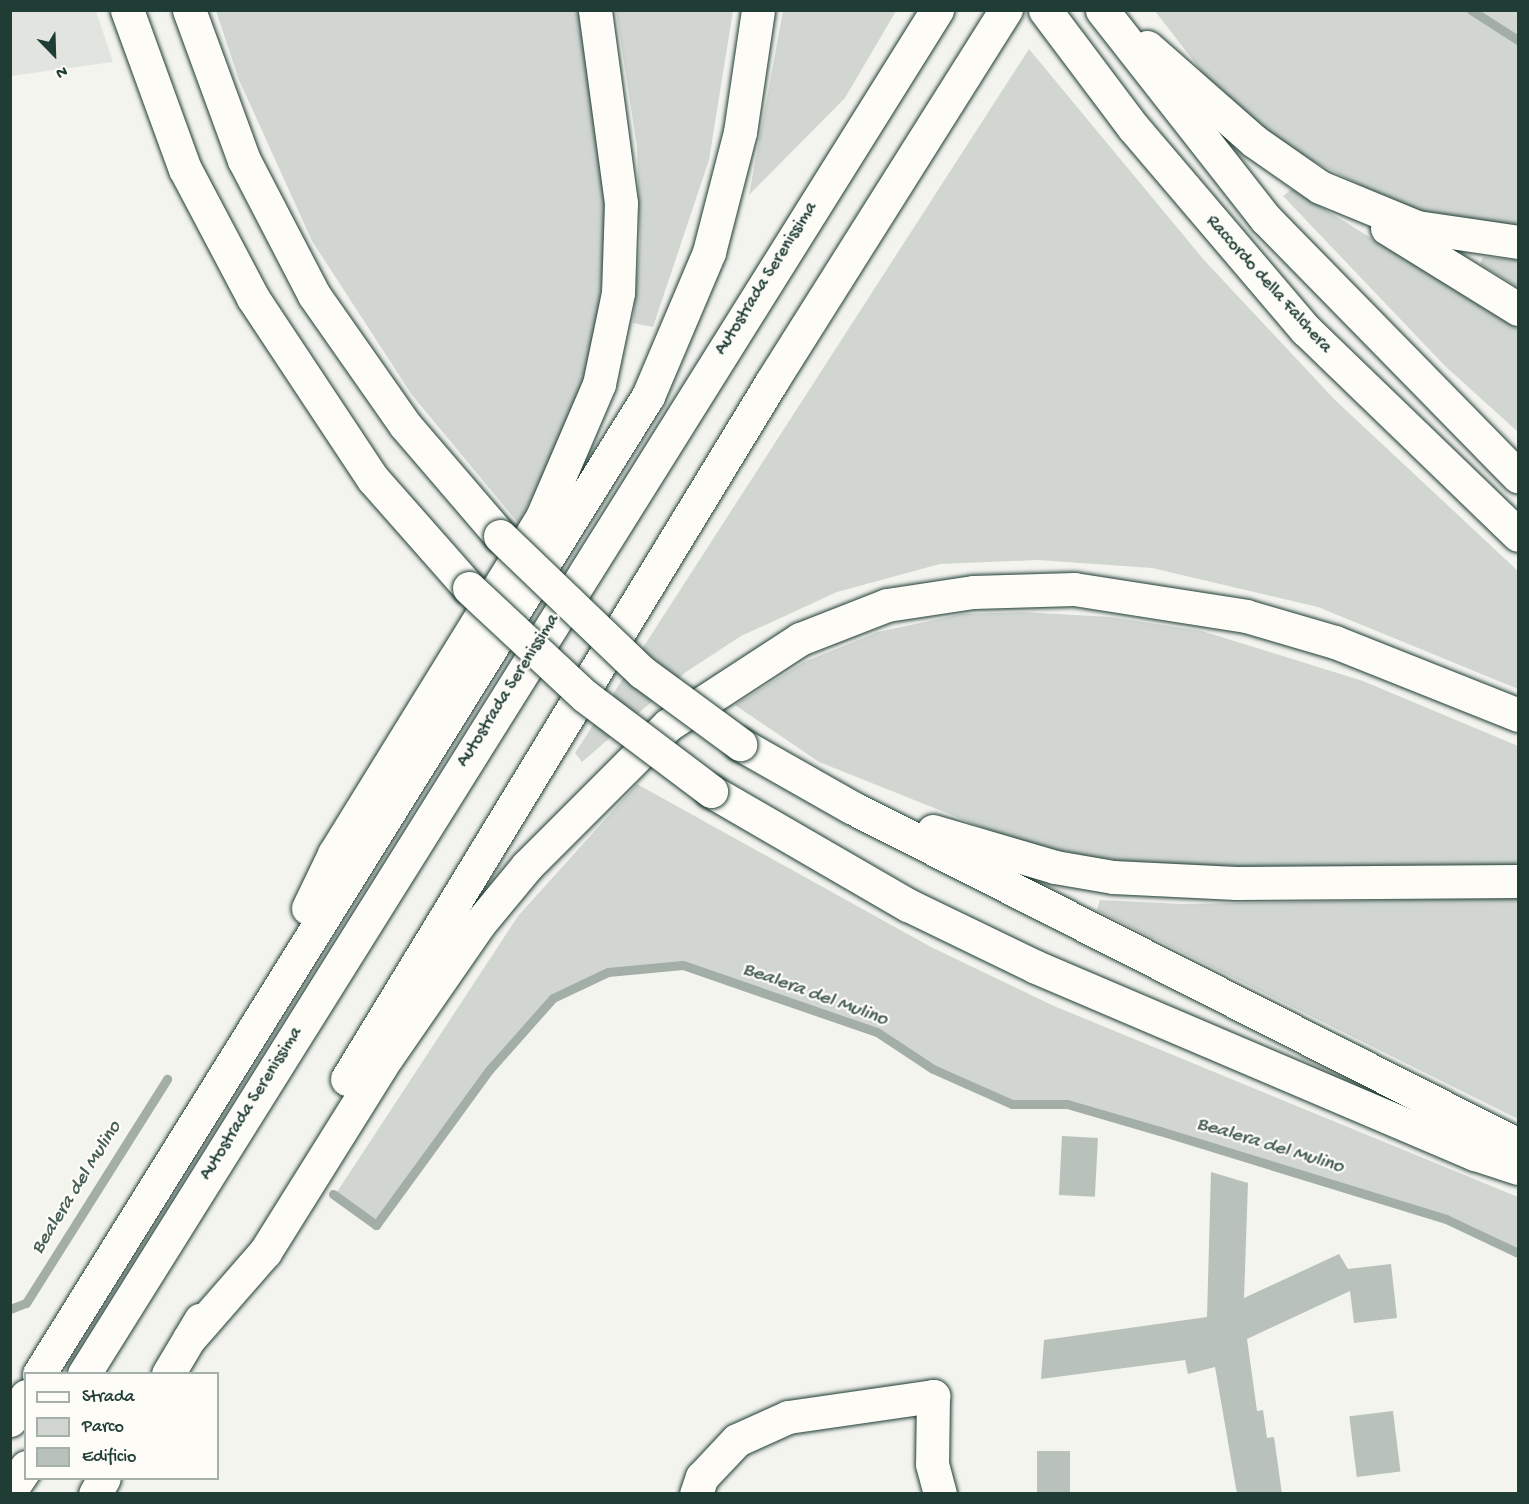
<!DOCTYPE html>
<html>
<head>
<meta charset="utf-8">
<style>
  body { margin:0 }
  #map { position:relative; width:1529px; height:1504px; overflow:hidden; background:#f4f4ef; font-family:"Gochi Hand",sans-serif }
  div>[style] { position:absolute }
  .built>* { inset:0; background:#e2e5df }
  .green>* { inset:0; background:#d1d6d1 }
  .stream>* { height:9px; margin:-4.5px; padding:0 4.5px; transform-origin:4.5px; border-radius:4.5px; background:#a3aea7 }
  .building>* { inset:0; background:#b9c1bb; transform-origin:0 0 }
  .roads { filter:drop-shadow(0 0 2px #1f3d34) drop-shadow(0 0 2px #1f3d34) }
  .minor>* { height:33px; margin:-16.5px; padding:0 16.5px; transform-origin:16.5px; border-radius:16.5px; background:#fdfcf7 }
  .highway>* { height:33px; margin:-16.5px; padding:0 16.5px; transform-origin:16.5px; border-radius:16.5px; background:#fdfcf7 }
  .bridges { filter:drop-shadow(0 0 2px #1f3d34) drop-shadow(0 0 2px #1f3d34) }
  .highway-bridge>* { height:33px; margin:-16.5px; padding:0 16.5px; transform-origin:16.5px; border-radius:16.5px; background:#fdfcf7 }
  span { translate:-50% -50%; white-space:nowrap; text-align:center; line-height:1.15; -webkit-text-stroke:4.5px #fdfcf7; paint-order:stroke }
  .street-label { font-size:18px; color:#1f3d34 }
  .water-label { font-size:20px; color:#475f56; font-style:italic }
  .frame { position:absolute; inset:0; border:12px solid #1f3d34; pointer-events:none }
  .legend { position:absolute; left:24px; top:1372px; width:195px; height:108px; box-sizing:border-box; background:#fdfcf7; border:2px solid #a4b0a9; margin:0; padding:8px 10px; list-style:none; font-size:18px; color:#1f3d34 }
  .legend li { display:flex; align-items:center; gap:12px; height:30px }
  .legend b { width:30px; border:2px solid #a4b0a9 }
  .north { position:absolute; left:24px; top:24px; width:60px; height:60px; -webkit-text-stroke:4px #fdfcf7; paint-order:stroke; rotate:157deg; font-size:16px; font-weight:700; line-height:24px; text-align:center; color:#1f3d34 }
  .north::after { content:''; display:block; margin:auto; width:21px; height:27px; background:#1f3d34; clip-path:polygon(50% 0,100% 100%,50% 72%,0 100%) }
</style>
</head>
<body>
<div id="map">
  <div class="built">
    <i style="clip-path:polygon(10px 11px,96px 11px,113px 62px,11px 76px)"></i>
  </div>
  <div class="green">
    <i style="clip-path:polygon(216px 11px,581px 11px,602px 162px,606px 243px,596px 335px,575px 408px,519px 524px,412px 395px,312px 241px,239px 80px)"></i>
    <i style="clip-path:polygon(616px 11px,733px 11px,709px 160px,653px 327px,633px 323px,640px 244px,637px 147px)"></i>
    <i style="clip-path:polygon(783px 11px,896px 11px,845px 98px,749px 195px)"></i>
    <i style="clip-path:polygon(1155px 11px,1518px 11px,1518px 225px,1456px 223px,1404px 207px,1293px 151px,1249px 122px,1213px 86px)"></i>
    <i style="clip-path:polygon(1029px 49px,1204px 260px,1335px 400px,1518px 571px,1518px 689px,1318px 607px,1152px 568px,1038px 560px,940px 564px,837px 592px,741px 636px,686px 672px,582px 762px,575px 753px)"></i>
    <i style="clip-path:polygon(1292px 189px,1518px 329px,1518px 432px,1445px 366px,1283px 196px)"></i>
    <i style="clip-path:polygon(1483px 257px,1518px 260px,1518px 287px,1480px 264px)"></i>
    <i style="clip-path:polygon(1022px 612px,1111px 617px,1202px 631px,1363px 681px,1518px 746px,1518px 865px,1237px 869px,1125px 864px,1039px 850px,819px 762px,735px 705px,804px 662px,878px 632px,962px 614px)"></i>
    <i style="clip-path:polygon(637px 784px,931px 947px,1054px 1006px,1518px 1197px,1518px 1252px,1445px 1215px,1065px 1100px,1013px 1101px,936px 1067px,878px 1029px,684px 962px,607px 970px,552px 996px,487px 1067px,375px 1220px,337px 1192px,518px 916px)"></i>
    <i style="clip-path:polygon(1518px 898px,1518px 1119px,1097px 910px,1100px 900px,1182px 904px)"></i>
  </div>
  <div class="stream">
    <i style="left:1471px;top:10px;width:56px;rotate:32.6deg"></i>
    <i style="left:333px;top:1194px;width:53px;rotate:35.8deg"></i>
    <i style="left:376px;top:1225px;width:192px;rotate:-53.9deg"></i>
    <i style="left:489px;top:1070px;width:96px;rotate:-48.4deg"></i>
    <i style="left:553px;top:998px;width:61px;rotate:-25.3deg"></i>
    <i style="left:608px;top:972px;width:75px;rotate:-5.3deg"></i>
    <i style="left:683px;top:965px;width:205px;rotate:19.1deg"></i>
    <i style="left:877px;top:1032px;width:67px;rotate:33.5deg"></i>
    <i style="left:933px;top:1069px;width:86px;rotate:23.9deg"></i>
    <i style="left:1012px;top:1104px;width:55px"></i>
    <i style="left:1067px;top:1104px;width:97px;rotate:16.2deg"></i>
    <i style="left:1160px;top:1131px;width:299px;rotate:17.1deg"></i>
    <i style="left:1446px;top:1219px;width:80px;rotate:25.3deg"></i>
    <i style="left:10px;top:1309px;width:17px;rotate:-21deg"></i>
    <i style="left:26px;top:1303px;width:265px;rotate:-57.8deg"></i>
  </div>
  <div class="building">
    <i style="left:1062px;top:1136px;width:36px;height:59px;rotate:3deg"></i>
    <i style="clip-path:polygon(1211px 1172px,1248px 1183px,1244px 1298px,1339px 1254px,1348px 1269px,1391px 1264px,1397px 1318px,1354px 1323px,1350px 1291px,1247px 1339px,1257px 1411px,1263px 1410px,1267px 1438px,1274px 1437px,1282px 1494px,1237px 1494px,1215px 1367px,1188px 1374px,1185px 1360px,1041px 1379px,1044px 1340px,1207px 1317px)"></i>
    <i style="left:1393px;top:1411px;width:61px;height:44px;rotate:83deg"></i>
    <i style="left:1037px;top:1451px;width:33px;height:43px"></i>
  </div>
  <div class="roads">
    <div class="minor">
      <i style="left:696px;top:1494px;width:18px;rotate:-71deg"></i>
      <i style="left:702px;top:1477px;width:51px;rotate:-46.6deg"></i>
      <i style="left:737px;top:1440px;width:56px;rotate:-24.3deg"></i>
      <i style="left:788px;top:1417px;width:147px;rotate:-8.2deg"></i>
      <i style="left:933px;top:1396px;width:68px;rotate:90.8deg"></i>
      <i style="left:932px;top:1464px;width:31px;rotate:75deg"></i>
    </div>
    <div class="highway">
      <i style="left:127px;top:10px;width:169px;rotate:70deg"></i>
      <i style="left:185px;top:169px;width:146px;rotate:62.2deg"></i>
      <i style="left:253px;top:298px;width:217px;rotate:56.5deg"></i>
      <i style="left:373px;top:479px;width:145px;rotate:48.6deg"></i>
      <i style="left:189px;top:10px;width:160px;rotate:69.9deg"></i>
      <i style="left:244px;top:160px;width:152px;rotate:62.6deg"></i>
      <i style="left:314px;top:295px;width:159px;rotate:55deg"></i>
      <i style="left:405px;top:425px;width:146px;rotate:49.4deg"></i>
      <i style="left:1045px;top:10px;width:146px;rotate:53.1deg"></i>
      <i style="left:1133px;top:127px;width:267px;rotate:49.6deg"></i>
      <i style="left:1306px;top:330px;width:295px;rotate:44deg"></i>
      <i style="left:1102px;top:10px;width:266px;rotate:51.9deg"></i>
      <i style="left:1266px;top:219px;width:360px;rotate:45.6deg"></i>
      <i style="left:1147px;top:47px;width:142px;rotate:41.3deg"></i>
      <i style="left:1254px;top:141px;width:80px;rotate:34.9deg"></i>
      <i style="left:1320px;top:187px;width:105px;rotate:22.4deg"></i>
      <i style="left:1417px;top:227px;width:102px;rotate:8.4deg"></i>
      <i style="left:1387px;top:228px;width:154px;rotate:31.7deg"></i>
      <i style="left:740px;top:744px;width:128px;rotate:29.6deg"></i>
      <i style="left:851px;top:807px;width:748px;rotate:26.87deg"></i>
      <i style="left:711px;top:791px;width:228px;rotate:30.1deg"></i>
      <i style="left:908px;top:905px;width:142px;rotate:25.8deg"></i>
      <i style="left:1036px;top:967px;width:477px;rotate:23.1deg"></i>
      <i style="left:1475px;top:1154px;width:45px;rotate:18deg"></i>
      <i style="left:933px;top:831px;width:127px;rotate:16.4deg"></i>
      <i style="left:1055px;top:867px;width:59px;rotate:9.8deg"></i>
      <i style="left:1113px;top:877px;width:123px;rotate:2.8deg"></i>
      <i style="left:1236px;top:883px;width:282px;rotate:-0.4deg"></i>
      <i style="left:308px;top:908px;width:60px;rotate:-64.3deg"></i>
      <i style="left:334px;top:854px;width:396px;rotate:-58.3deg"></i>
      <i style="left:542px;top:517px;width:145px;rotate:-66.8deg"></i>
      <i style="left:599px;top:384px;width:93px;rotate:-78.2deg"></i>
      <i style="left:618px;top:293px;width:90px;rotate:-88.1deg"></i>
      <i style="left:621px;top:203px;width:195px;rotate:-97.7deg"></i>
      <i style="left:347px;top:1079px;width:817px;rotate:-58.66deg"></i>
      <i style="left:772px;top:381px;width:439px;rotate:-57.8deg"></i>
      <i style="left:189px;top:1339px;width:116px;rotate:-48.9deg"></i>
      <i style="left:265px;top:1252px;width:230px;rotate:-58deg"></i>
      <i style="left:387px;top:1057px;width:162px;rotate:-55.3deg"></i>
      <i style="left:479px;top:924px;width:75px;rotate:-50.4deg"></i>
      <i style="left:527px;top:866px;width:199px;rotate:-45deg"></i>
      <i style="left:668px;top:725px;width:158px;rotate:-33.1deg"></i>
      <i style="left:800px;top:639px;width:93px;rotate:-21.3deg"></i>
      <i style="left:887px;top:605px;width:87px;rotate:-8.6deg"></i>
      <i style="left:973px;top:592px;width:101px;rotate:-1.7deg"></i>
      <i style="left:1074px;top:589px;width:174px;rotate:8.9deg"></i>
      <i style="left:1246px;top:616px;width:93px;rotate:16.3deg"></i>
      <i style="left:1335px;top:642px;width:197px;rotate:21.7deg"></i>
      <i style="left:39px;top:1374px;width:1152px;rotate:-58.09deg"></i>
      <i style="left:648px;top:396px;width:156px;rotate:-67deg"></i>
      <i style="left:709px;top:252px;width:124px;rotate:-75.5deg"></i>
      <i style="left:740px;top:132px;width:123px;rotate:-81.6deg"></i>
      <i style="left:84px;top:1374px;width:1609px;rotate:-57.98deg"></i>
      <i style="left:168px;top:1374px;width:63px;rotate:-59.3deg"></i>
      <i style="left:10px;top:1420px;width:29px;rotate:-56deg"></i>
      <i style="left:10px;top:1491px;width:29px;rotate:-56deg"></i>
      <i style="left:95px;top:1494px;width:18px;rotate:-61deg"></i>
    </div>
  </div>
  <div class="bridges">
    <div class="highway-bridge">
      <i style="left:500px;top:536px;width:197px;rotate:43.8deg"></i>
      <i style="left:642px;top:672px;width:122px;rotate:36.3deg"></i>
      <i style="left:469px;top:588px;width:158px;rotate:43deg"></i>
      <i style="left:585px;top:696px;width:158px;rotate:37deg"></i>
    </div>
  </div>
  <div class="street-label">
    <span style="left:767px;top:279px;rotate:-58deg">Autostrada Serenissima</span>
    <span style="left:1268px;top:285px;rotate:48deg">Raccordo della Falchera</span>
    <span style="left:509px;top:691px;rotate:-58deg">Autostrada Serenissima</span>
    <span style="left:252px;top:1104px;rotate:-58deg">Autostrada Serenissima</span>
  </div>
  <div class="water-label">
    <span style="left:815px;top:995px;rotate:20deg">Bealera del Mulino</span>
    <span style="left:1270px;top:1146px;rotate:17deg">Bealera del Mulino</span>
    <span style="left:77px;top:1188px;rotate:-58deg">Bealera del Mulino</span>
  </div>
  <div class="frame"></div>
  <ul class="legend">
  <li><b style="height:8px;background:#fdfcf7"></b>Strada</li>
  <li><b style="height:16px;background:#d1d6d1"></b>Parco</li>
  <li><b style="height:16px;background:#b9c1bb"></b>Edificio</li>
  </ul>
  <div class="north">N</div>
</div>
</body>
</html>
